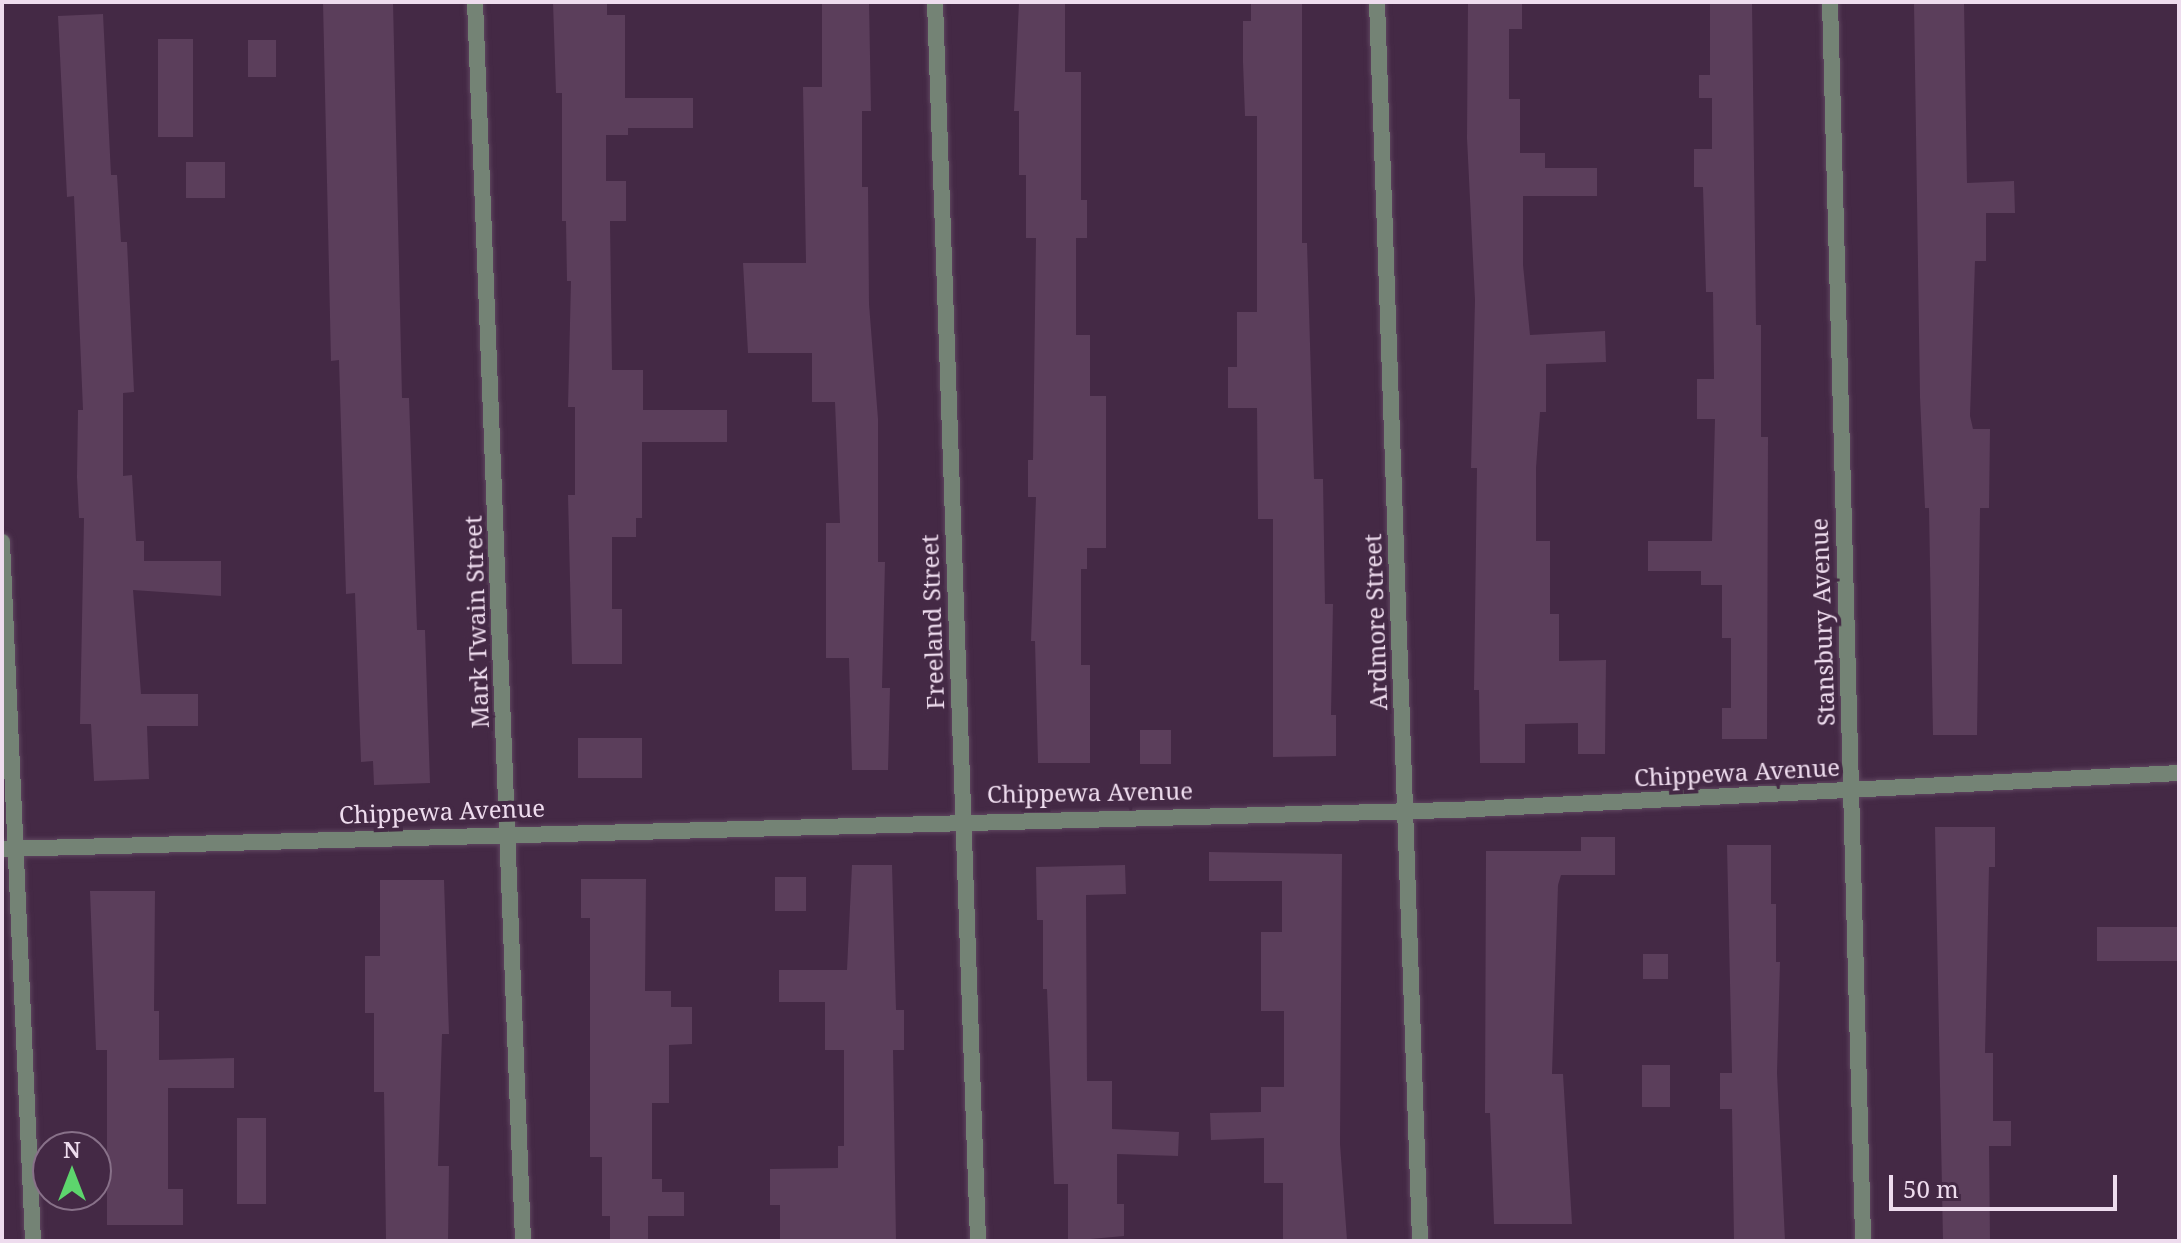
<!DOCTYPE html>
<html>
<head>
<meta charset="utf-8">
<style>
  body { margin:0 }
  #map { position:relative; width:2181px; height:1243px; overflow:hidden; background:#442945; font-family:"Noto Serif",serif }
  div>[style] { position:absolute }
  .building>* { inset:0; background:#5b3e5b; transform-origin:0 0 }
  .roads { filter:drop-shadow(0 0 2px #5f4660) drop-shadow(0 0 2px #5f4660) }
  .street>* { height:16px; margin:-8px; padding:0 8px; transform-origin:8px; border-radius:8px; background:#748375 }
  span { translate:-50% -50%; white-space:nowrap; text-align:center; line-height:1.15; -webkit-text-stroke:8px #442945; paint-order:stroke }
  .street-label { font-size:24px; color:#eedcee }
  .frame { position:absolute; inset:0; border:4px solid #eedcee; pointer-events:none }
  .north { position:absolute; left:32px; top:1131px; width:80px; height:80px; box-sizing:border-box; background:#442945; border:2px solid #887189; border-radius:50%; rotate:0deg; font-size:22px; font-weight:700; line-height:32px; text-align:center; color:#eedcee }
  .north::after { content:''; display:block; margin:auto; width:28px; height:36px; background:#5dd56d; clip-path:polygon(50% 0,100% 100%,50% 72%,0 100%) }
  .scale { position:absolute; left:1889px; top:1175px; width:228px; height:36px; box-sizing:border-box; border:4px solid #eedcee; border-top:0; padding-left:10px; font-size:24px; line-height:28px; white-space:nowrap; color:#eedcee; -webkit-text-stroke:6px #442945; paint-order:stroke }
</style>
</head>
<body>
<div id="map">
  <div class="building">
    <i style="clip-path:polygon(323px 2px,393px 2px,402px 398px,409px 398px,417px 630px,425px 630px,430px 783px,374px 785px,373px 761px,361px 762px,355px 593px,346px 594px,339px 360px,331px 361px)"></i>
    <i style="clip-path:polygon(553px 2px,607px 2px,607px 15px,625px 15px,625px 98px,693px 98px,693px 128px,628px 128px,628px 135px,606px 135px,606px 181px,626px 181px,626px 221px,610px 221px,612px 370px,643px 370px,643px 410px,727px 410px,727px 442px,642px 442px,642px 518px,636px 518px,636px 537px,612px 537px,612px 609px,622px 609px,622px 664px,572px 664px,568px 495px,575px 495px,575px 407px,568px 407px,571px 281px,567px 281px,566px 221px,562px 221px,562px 93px,556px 93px)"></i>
    <i style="clip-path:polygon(822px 2px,869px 2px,871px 111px,862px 111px,862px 187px,868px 187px,869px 304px,878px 419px,878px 562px,885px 562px,882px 688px,890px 688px,888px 770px,852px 770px,849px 658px,826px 658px,826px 523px,840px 523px,835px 402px,812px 402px,812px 353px,748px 353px,743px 263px,806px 263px,803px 87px,822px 87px)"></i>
    <i style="clip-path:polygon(1019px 2px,1065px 2px,1065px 72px,1081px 72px,1081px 200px,1087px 200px,1087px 238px,1076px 238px,1076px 335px,1090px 335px,1090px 396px,1106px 396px,1106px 548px,1087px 548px,1087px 569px,1081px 569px,1081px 665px,1090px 665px,1090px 763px,1038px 763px,1035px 641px,1031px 641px,1036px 497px,1028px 497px,1028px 460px,1033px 460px,1036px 238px,1026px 238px,1026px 175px,1019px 175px,1019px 111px,1014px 111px)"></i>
    <i style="clip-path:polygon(1251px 2px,1302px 2px,1302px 243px,1307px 243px,1314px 479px,1323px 479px,1325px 604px,1333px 604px,1331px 715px,1336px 715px,1336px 756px,1273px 757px,1273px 519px,1258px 519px,1257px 408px,1228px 408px,1228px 367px,1237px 367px,1237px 312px,1257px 312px,1257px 116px,1245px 116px,1243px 62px,1243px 21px,1251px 21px)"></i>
    <i style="clip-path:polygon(1468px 2px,1522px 2px,1522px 29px,1509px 29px,1509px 99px,1520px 99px,1520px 153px,1545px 153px,1545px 168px,1597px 168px,1597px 196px,1523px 196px,1523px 265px,1530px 335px,1605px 331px,1606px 362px,1546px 364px,1546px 412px,1540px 412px,1536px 468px,1536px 541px,1550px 541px,1550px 614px,1559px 614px,1559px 661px,1606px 660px,1605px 754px,1578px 754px,1578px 723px,1525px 724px,1525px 763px,1480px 763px,1479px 690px,1474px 690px,1477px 468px,1471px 468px,1475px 300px,1467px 138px)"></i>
    <i style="clip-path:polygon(1710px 2px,1752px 2px,1756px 325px,1761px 325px,1761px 437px,1768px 437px,1767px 739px,1722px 739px,1722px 708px,1731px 708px,1731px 638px,1722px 638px,1722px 585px,1701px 585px,1701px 571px,1648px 571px,1648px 541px,1712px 541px,1715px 419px,1697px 419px,1697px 379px,1714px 379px,1713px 292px,1706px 292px,1703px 187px,1694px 187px,1694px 149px,1712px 149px,1712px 98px,1699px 98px,1699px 75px,1710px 75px)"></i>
    <i style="clip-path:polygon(1914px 2px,1964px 2px,1967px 183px,2014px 181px,2015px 213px,1986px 213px,1986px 261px,1975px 261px,1970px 416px,1973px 429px,1990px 429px,1989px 508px,1980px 508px,1977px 735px,1933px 735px,1929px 508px,1925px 508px,1920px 397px)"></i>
    <i style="clip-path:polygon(103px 14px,111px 175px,117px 175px,121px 242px,127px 242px,134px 392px,123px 393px,123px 476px,132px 475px,136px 541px,144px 541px,144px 561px,221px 561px,221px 596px,133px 590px,141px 694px,198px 694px,198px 726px,147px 726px,149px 779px,94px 781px,91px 724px,80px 724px,84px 518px,79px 518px,77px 477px,78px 410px,83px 410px,74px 196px,67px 197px,58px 16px)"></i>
    <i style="left:158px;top:39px;width:35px;height:98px"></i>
    <i style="left:248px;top:40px;width:28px;height:37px"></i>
    <i style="left:186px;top:162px;width:39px;height:36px"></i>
    <i style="left:1140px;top:730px;width:31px;height:34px"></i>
    <i style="left:578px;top:738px;width:64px;height:40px"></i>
    <i style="clip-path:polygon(1935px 827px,1995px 827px,1995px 867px,1989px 867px,1985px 1053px,1993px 1053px,1993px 1121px,2011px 1121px,2011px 1146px,1989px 1146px,1990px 1241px,1943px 1241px)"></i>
    <i style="clip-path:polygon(1581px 837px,1615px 837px,1615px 875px,1561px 875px,1558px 885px,1552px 1074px,1563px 1074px,1572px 1224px,1494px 1224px,1490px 1113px,1485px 1113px,1486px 851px,1581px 851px)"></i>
    <i style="clip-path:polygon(1727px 845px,1771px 845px,1771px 904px,1776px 904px,1776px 962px,1780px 962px,1777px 1073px,1785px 1241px,1734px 1241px,1732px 1109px,1720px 1109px,1720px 1073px,1732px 1073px)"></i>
    <i style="clip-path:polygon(1209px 852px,1342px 854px,1340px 1144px,1347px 1240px,1283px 1240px,1283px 1183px,1264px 1183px,1264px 1138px,1211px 1140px,1210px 1113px,1261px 1112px,1261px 1087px,1284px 1087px,1284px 1011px,1261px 1011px,1261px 932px,1282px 932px,1282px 881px,1209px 881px)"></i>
    <i style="clip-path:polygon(852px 865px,892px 865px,896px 1010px,904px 1010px,904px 1050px,893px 1050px,896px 1241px,780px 1241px,780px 1205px,770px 1205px,770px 1169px,838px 1168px,838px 1146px,844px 1146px,844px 1050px,825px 1050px,825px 1002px,779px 1002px,779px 970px,847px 970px)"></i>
    <i style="clip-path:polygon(1125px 865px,1126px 894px,1086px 895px,1087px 1081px,1112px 1081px,1112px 1129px,1179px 1132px,1178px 1156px,1117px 1154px,1117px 1204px,1124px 1204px,1124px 1236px,1068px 1241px,1068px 1184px,1054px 1184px,1047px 989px,1043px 989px,1043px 920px,1037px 920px,1036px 867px)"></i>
    <i style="left:775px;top:877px;width:31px;height:34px"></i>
    <i style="clip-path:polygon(581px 879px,646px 879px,645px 991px,671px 991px,671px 1007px,692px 1007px,692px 1044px,669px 1045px,669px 1103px,652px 1103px,652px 1179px,662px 1179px,662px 1192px,684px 1192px,684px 1216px,648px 1216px,648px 1241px,610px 1241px,610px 1216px,602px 1216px,602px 1157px,590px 1157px,590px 918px,581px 918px)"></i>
    <i style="clip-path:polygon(380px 880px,444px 880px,449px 1034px,442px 1034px,438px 1166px,449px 1166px,448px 1241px,386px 1241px,384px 1092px,374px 1092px,374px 1013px,365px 1013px,365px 956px,380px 956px)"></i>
    <i style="clip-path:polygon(90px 891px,155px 891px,154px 1011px,159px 1011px,159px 1060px,234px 1058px,234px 1088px,168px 1088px,168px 1189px,183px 1189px,183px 1225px,107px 1225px,107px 1050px,96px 1050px)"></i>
    <i style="left:2179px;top:927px;width:34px;height:82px;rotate:90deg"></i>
    <i style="left:1643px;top:954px;width:25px;height:25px"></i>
    <i style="left:1642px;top:1065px;width:28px;height:42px"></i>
    <i style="left:237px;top:1118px;width:29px;height:86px"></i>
  </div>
  <div class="roads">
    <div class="street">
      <i style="left:475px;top:2px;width:1240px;rotate:87.78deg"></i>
      <i style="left:935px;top:2px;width:1240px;rotate:88.01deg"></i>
      <i style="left:1377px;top:2px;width:1240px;rotate:88.01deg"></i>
      <i style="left:1830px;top:2px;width:1239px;rotate:88.47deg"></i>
      <i style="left:2px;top:542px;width:700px;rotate:87.46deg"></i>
      <i style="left:2px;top:849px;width:1455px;rotate:-1.54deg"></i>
      <i style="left:1456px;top:810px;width:724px;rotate:-2.93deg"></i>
    </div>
  </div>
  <div class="street-label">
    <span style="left:476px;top:622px;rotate:-92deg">Mark Twain Street</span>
    <span style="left:932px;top:622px;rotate:-92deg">Freeland Street</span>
    <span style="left:1375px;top:622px;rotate:-92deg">Ardmore Street</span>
    <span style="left:1822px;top:622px;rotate:-92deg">Stansbury Avenue</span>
    <span style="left:1737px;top:772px;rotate:-3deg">Chippewa Avenue</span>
    <span style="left:1090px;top:792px;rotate:-1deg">Chippewa Avenue</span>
    <span style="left:442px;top:811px;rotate:-2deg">Chippewa Avenue</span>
  </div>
  <div class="frame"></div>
  <div class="north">N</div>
  <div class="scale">50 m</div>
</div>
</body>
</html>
